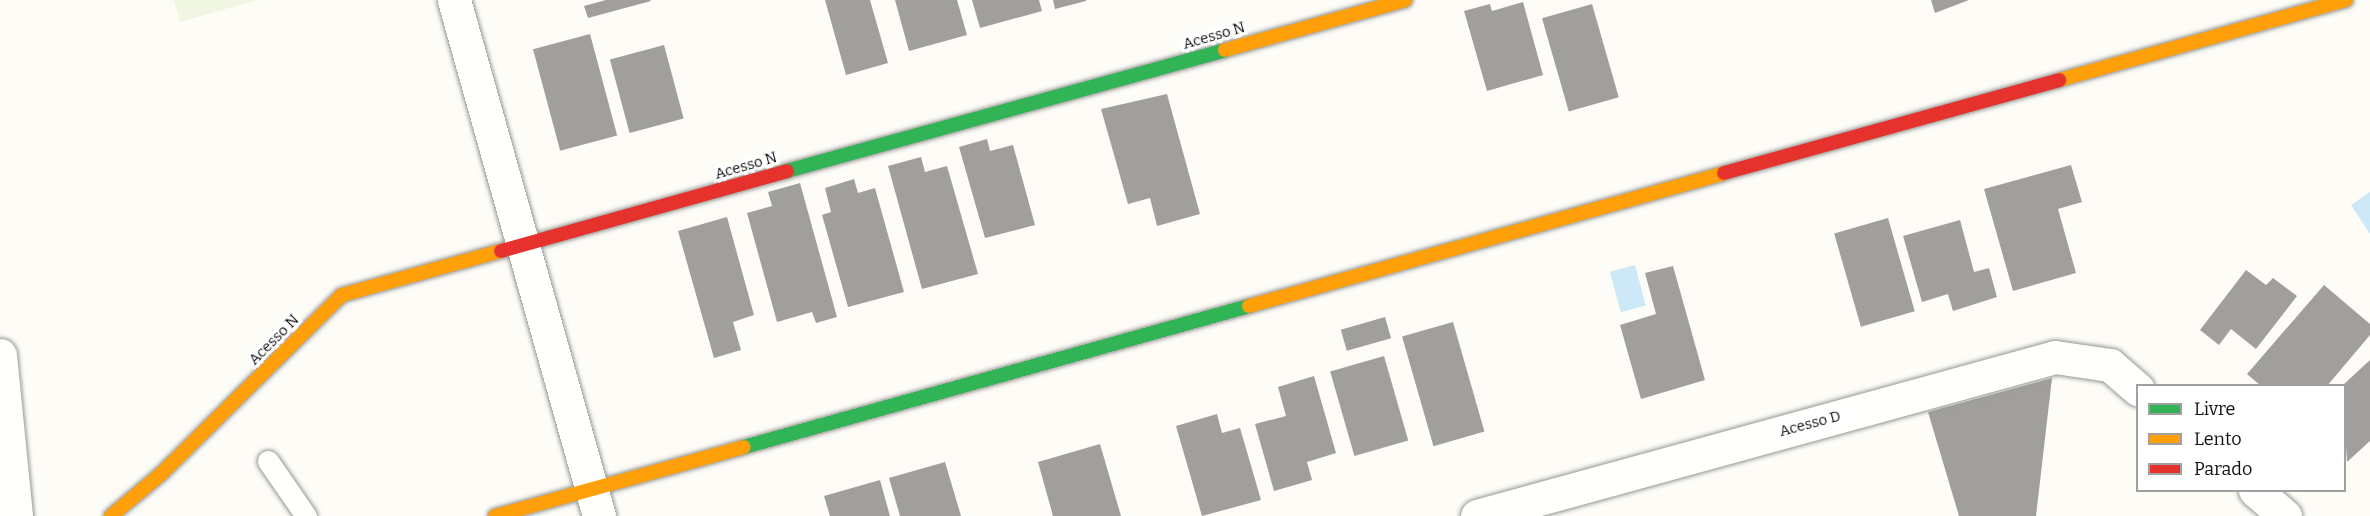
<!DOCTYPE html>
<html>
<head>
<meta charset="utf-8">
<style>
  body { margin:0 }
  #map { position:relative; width:2370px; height:516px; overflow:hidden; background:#fdfcf7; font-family:Bitter,serif }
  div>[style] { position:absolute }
  .pitch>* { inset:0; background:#f0f6e1 }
  .water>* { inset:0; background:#cde8f7; transform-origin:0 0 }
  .building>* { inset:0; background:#a19f9c; transform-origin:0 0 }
  .roads { filter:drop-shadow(0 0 2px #979795) drop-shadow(0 0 2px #979795) }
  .lane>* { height:21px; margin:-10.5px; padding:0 10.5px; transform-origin:10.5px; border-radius:10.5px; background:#fffffe }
  .street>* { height:33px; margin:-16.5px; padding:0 16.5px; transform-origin:16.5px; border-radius:16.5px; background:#fffffe }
  .fast>* { height:14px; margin:-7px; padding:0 7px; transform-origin:7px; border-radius:7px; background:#30b455 }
  .slow>* { height:14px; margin:-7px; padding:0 7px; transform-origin:7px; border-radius:7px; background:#ff9f0a }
  .jam>* { height:14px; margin:-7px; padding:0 7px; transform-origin:7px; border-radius:7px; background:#e5322d }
  span { translate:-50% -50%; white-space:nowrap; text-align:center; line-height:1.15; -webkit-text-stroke:6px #fff; paint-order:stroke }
  .street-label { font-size:15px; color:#111 }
  .legend { position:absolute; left:2136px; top:384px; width:210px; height:108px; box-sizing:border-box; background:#fff; border:2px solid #a0a0a0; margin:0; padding:8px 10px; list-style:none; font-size:18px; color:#111 }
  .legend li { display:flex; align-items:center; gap:12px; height:30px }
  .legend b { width:30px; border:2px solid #a0a0a0 }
</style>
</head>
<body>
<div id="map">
  <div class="pitch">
    <i style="clip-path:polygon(174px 0,257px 0,180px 22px)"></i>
  </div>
  <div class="water">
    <i style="clip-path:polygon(2370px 192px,2370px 234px,2351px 205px)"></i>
    <i style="left:1635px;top:265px;width:42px;height:26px;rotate:75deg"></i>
  </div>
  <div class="building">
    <i style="clip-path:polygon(606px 0,650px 0,651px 1px,588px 18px,584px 6px)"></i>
    <i style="clip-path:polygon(825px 0,870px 0,888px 63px,846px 75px)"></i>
    <i style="clip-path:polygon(895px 0,957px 0,967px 35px,909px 51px)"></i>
    <i style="clip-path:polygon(972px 0,1039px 0,1042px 11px,980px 28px)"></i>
    <i style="clip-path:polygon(1053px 0,1086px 0,1086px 1px,1055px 9px)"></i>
    <i style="clip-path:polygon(1931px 0,1969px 0,1935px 13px)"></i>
    <i style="clip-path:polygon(1523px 2px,1543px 75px,1487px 91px,1464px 11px,1490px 4px,1492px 11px)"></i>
    <i style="left:1592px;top:4px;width:97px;height:52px;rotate:74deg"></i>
    <i style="left:590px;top:34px;width:105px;height:59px;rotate:75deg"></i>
    <i style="left:664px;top:45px;width:76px;height:56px;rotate:75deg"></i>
    <i style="clip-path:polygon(1167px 94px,1200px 214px,1157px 226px,1150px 198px,1128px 204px,1101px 109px)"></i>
    <i style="clip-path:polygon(987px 139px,990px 151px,1013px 145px,1035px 225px,985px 238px,959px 147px)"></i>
    <i style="clip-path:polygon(921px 157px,925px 172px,947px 166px,978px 274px,922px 289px,888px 166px)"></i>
    <i style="clip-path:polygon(2071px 165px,2082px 202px,2058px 209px,2076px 273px,2013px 291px,1984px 189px)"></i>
    <i style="clip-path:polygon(854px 179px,858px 193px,875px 188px,904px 292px,848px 307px,822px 215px,831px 212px,825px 188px)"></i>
    <i style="clip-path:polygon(800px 183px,837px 317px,816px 323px,812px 312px,777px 322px,747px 213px,772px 206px,768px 192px)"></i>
    <i style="clip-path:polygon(727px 217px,754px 315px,733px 322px,741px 350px,714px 358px,678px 231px)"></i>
    <i style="left:1888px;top:218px;width:97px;height:56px;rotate:74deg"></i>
    <i style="clip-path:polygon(1960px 220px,1974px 272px,1989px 268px,1997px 297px,1953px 311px,1948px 294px,1922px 302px,1903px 236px)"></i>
    <i style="clip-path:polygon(1673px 266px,1705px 380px,1641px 399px,1620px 325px,1656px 314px,1645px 273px)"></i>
    <i style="clip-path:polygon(2246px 270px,2266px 285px,2273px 278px,2297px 296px,2256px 349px,2231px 329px,2219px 345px,2200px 330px)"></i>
    <i style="clip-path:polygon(2324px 285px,2370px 324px,2370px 335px,2327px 386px,2261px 386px,2247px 374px)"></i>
    <i style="left:1385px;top:317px;width:22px;height:46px;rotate:74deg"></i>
    <i style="left:1453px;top:322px;width:114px;height:53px;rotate:74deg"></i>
    <i style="left:1384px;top:356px;width:88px;height:56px;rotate:74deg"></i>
    <i style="clip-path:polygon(2370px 360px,2370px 441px,2347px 462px,2342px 386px)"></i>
    <i style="clip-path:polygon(1314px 376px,1336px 453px,1307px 462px,1312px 480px,1274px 491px,1255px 424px,1286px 416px,1278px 387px)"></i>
    <i style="clip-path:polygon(2052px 378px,2036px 516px,1959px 516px,1928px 412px)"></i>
    <i style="clip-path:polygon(1217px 414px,1222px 433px,1240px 428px,1261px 500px,1202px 516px,1176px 426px)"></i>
    <i style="clip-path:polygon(1100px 444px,1121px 516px,1053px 516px,1038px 462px)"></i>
    <i style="clip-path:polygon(945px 462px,961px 516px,900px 516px,889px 478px)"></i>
    <i style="clip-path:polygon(880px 480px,890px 516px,830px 516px,824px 496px)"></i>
  </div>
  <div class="roads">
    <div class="lane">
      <i style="left:268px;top:461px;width:67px;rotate:55.4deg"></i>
    </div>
    <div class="street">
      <i style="left:454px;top:0;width:536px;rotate:74.3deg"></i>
      <i style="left:0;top:355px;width:162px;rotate:84.3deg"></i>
      <i style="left:2255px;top:490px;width:40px;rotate:41deg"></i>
      <i style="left:1477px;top:516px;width:599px;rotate:-15.38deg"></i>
      <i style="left:2055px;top:357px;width:56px;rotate:8.3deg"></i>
      <i style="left:2110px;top:365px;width:37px;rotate:41deg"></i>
    </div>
    <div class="fast">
      <i style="left:787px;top:171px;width:454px;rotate:-15.4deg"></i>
      <i style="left:744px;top:447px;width:524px;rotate:-15.6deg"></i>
    </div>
    <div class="slow">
      <i style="left:1225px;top:50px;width:187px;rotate:-15.5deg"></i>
      <i style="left:2059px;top:80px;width:298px;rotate:-15.6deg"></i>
      <i style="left:1249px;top:306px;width:493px;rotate:-15.6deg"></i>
      <i style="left:111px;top:516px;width:65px;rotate:-40deg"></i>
      <i style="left:161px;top:474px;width:255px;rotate:-44.7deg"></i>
      <i style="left:342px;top:295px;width:165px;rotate:-15.5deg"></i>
      <i style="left:495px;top:516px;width:258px;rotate:-15.5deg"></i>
    </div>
    <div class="jam">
      <i style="left:1724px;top:173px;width:348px;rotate:-15.5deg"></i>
      <i style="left:501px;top:251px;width:297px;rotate:-15.6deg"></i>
    </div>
  </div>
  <div class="street-label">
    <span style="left:1214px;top:36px;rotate:-16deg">Acesso N</span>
    <span style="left:746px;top:166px;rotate:-16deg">Acesso N</span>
    <span style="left:274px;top:340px;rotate:-45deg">Acesso N</span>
    <span style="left:1810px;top:424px;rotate:-15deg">Acesso D</span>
  </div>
  <ul class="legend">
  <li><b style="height:8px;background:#30b455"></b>Livre</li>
  <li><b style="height:8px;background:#ff9f0a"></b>Lento</li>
  <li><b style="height:8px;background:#e5322d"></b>Parado</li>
  </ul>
</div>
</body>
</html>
